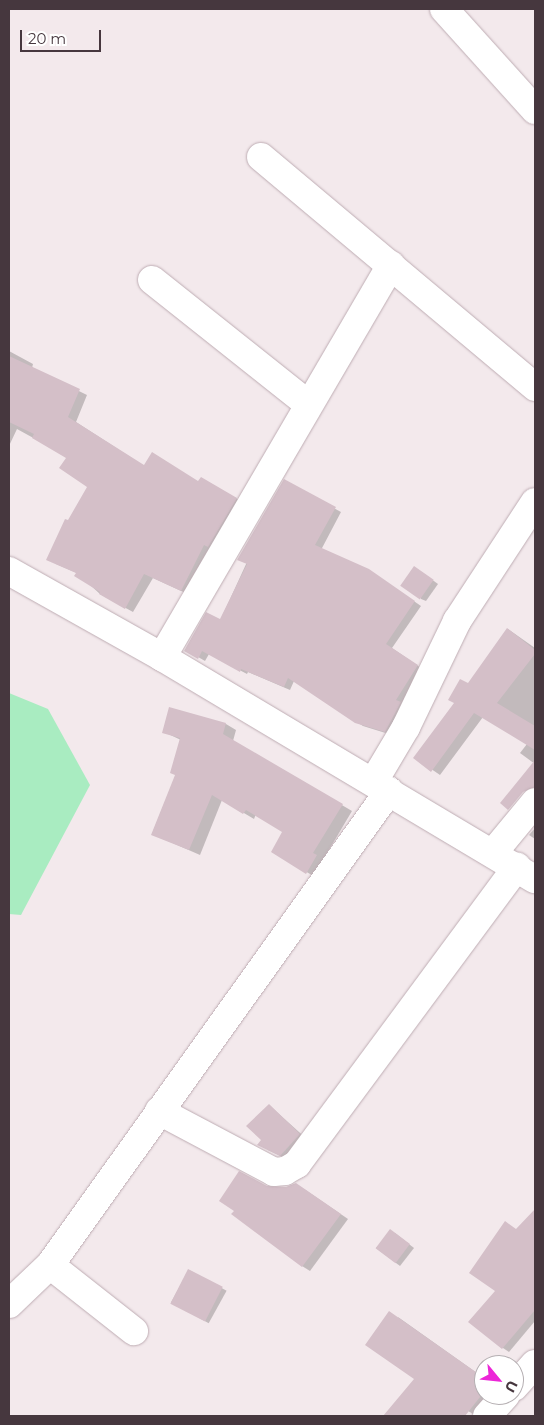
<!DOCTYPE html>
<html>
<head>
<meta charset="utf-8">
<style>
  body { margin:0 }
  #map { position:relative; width:544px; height:1425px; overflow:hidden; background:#f3e9ec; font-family:Montserrat,sans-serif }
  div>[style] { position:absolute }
  .water>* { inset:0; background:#a9ecc1 }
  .shadow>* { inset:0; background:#0003; transform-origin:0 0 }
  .building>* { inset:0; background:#d4bfc8; transform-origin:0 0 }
  .roads { filter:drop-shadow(0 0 1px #beacb3) drop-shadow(0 0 1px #beacb3) }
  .minor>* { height:28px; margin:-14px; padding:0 14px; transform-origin:14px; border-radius:14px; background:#fff }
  span { translate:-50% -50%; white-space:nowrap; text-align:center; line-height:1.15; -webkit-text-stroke:4px #fff; paint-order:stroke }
  .frame { position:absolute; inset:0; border:10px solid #46373e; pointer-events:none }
  .north { position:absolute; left:474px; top:1355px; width:50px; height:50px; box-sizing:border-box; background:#fff; border:1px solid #b5afb2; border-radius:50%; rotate:118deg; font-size:14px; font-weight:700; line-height:20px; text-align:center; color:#46373e }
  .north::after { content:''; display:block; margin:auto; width:18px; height:22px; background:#ec26d7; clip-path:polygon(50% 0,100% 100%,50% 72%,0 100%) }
  .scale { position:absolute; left:20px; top:30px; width:81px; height:22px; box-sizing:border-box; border:2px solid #46373e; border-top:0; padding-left:6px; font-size:15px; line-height:18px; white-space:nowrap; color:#46373e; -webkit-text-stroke:4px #fff; paint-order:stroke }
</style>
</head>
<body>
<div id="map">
  <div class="water">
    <i style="clip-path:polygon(9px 693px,48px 709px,90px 785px,21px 915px,9px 914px)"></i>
  </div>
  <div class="shadow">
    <i style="clip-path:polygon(9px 351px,33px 364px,32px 368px,87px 395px,76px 422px,144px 466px,199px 483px,201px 478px,244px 503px,190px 595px,153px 578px,133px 612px,100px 594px,77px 573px,56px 564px,69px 522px,88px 487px,68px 457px,17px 429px,9px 446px)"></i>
    <i style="clip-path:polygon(284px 481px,341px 512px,321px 550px,376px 575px,421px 606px,392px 648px,424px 670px,392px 735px,363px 726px,294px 681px,290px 690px,248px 672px,247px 674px,209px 654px,205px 661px,186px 650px,220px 621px)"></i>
    <i style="clip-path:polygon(420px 571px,438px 584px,426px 601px,421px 599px)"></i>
    <i style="clip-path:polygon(508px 629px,535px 648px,535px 764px,520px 753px,527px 744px,483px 717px,440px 775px,415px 758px)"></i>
    <i style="clip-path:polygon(226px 724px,236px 730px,233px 741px,352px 811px,323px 860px,317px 878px,272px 852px,284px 832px,256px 814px,254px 819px,222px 800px,200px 855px,152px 834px,176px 775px,181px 740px,164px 732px)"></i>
    <i style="clip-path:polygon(535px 828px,535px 839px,529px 835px)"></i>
    <i style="clip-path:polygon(269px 1105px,309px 1141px,291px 1161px,268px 1150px,262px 1140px)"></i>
    <i style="clip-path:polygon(267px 1187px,304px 1189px,348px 1219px,310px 1271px,302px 1266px)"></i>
    <i style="clip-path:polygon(535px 1211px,535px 1321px,509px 1352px,503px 1348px,496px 1291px,517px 1230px)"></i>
    <i style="clip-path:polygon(395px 1233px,414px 1248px,400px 1266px,376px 1248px)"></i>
    <i style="left:189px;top:1270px;width:43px;height:37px;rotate:29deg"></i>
    <i style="clip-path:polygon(398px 1317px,484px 1378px,484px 1395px,493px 1395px,476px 1416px,462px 1407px,455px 1416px,384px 1416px,416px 1379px)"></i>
  </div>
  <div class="building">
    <i style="clip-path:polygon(9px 356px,80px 389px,68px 417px,144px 465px,152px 452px,198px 481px,201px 477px,237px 498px,208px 547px,204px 545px,181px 591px,144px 574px,125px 609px,99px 594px,100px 592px,74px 576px,76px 573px,46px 560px,65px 519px,68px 520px,87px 487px,59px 468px,66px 458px,32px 438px,34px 434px,9px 422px)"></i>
    <i style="clip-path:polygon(284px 479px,336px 507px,315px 545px,369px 569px,415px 601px,386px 644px,418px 665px,396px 700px,401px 702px,385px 732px,355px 723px,288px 678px,284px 687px,241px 669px,240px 672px,202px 651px,198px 659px,184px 651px,206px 612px,220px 619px,247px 564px,237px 560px)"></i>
    <i style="left:414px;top:566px;width:24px;height:24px;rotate:35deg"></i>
    <i style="clip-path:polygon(507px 628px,535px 650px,535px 654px,497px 703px,535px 726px,535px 750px,474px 713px,431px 772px,413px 758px,454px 703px,448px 700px,460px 679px,468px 683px)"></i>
    <i style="clip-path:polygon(169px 707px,226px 723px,223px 734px,343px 804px,313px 853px,317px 855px,306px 874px,271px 852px,282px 832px,246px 810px,243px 814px,212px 795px,189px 850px,151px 835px,175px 775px,170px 773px,180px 738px,162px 733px)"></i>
    <i style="clip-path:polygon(535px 760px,535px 787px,523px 792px,508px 810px,500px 803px)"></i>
    <i style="clip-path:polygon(269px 1104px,300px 1134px,280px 1156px,257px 1145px,261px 1140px,246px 1126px)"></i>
    <i style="clip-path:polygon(239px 1171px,267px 1186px,286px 1187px,296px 1183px,341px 1214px,302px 1267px,231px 1214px,234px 1211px,219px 1201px)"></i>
    <i style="clip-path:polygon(535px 1209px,535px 1310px,502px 1349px,468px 1322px,495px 1291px,469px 1273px,505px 1221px,516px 1229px)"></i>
    <i style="left:390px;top:1229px;width:25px;height:24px;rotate:37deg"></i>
    <i style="left:188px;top:1269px;width:39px;height:39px;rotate:27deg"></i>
    <i style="clip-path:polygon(389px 1311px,480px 1375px,475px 1381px,484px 1392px,465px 1416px,383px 1416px,414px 1379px,365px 1345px)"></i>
  </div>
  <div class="roads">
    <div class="minor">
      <i style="left:444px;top:9px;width:136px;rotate:48deg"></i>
      <i style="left:261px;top:157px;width:358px;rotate:40deg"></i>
      <i style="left:152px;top:280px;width:199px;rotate:38.5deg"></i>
      <i style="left:9px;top:571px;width:176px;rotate:29.3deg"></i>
      <i style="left:162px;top:657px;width:434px;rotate:30.8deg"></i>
      <i style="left:162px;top:657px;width:454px;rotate:-59.7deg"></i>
      <i style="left:374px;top:781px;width:63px;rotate:-59.3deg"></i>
      <i style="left:406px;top:727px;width:118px;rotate:-64.3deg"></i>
      <i style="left:457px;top:621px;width:142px;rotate:-56.8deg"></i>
      <i style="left:493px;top:853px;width:66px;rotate:-50.5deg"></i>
      <i style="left:159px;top:1111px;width:130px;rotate:27.9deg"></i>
      <i style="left:274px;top:1172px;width:11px;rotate:-5deg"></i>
      <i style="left:285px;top:1171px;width:14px;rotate:-30deg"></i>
      <i style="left:297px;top:1164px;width:370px;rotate:-53.5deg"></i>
      <i style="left:50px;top:1265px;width:107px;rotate:38.2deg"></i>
      <i style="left:9px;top:1304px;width:57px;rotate:-43.6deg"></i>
      <i style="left:50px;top:1265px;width:583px;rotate:-54.43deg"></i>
      <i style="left:514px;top:1387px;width:31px;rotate:-48deg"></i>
      <i style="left:487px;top:1416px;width:28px;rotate:-48deg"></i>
    </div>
  </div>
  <div class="frame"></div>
  <div class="north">U</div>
  <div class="scale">20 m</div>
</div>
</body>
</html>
